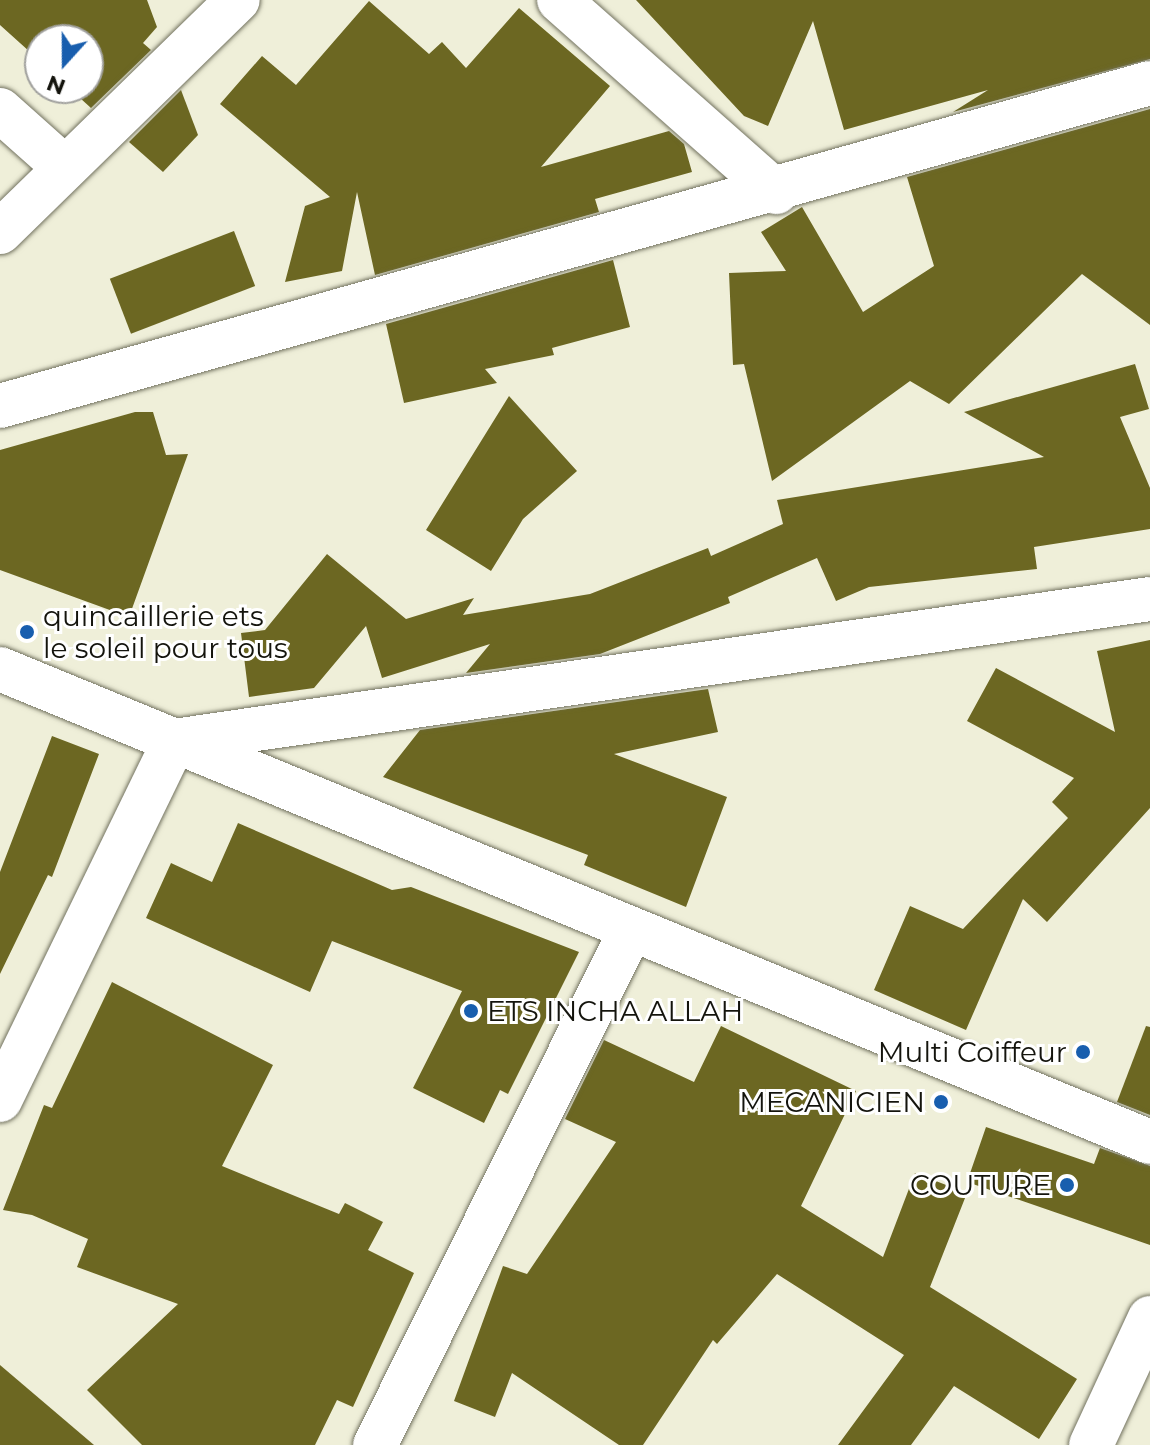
<!DOCTYPE html>
<html>
<head>
<meta charset="utf-8">
<style>
  body { margin:0 }
  #map { position:relative; width:1150px; height:1445px; overflow:hidden; background:#efefd9; font-family:Montserrat,sans-serif }
  div>[style] { position:absolute }
  .building>* { inset:0; background:#6c6722; transform-origin:0 0 }
  .roads { filter:drop-shadow(0 0 2px #72725f) drop-shadow(0 0 2px #72725f) }
  .street>* { height:44px; margin:-22px; padding:0 22px; transform-origin:22px; border-radius:22px; background:#fff }
  .secondary>* { height:44px; margin:-22px; padding:0 22px; transform-origin:22px; border-radius:22px; background:#fff }
  .dots>* { width:22px; height:22px; translate:-50% -50%; box-sizing:border-box; border:4px solid #fff; border-radius:50% }
  span { translate:-50% -50%; white-space:nowrap; text-align:center; line-height:1.15; -webkit-text-stroke:6px #fff; paint-order:stroke }
  .poi-label { font-size:28px; color:#14140d }
  .left { translate:0 -50%; text-align:left }
  .right { translate:-100% -50%; text-align:right }
  .north { position:absolute; left:24px; top:24px; width:80px; height:80px; box-sizing:border-box; background:#fff; border:2px solid #a1a19e; border-radius:50%; rotate:201deg; font-size:22px; font-weight:700; line-height:32px; text-align:center; color:#14140d }
  .north::after { content:''; display:block; margin:auto; width:28px; height:36px; background:#185eae; clip-path:polygon(50% 0,100% 100%,50% 72%,0 100%) }
</style>
</head>
<body>
<div id="map">
  <div class="building">
    <i style="clip-path:polygon(0 0,147px 0,157px 27px,143px 43px,151px 50px,91px 108px,69px 88px,88px 88px,88px 40px,40px 40px,40px 61px,0 25px)"></i>
    <i style="clip-path:polygon(636px 0,1150px 0,1150px 59px,953px 112px,988px 90px,844px 130px,813px 21px,768px 126px,744px 116px)"></i>
    <i style="clip-path:polygon(369px 1px,429px 54px,442px 42px,466px 68px,519px 8px,610px 86px,541px 167px,669px 131px,684px 144px,692px 172px,595px 199px,599px 212px,375px 275px,357px 192px,342px 271px,285px 282px,305px 206px,330px 197px,220px 104px,262px 56px,296px 85px)"></i>
    <i style="clip-path:polygon(181px 90px,198px 135px,163px 172px,129px 142px)"></i>
    <i style="clip-path:polygon(1150px 109px,1150px 325px,1082px 274px,949px 404px,910px 381px,772px 481px,744px 364px,733px 365px,729px 273px,786px 271px,761px 232px,802px 207px,863px 312px,934px 266px,907px 177px)"></i>
    <i style="left:234px;top:231px;width:59px;height:133px;rotate:69deg"></i>
    <i style="clip-path:polygon(613px 260px,630px 327px,552px 348px,554px 355px,485px 369px,497px 383px,404px 403px,386px 324px)"></i>
    <i style="clip-path:polygon(1135px 364px,1149px 409px,1120px 417px,1150px 488px,1150px 529px,1034px 547px,1037px 569px,869px 587px,836px 601px,817px 558px,728px 597px,730px 603px,600px 654px,466px 673px,490px 644px,382px 678px,366px 626px,314px 688px,249px 697px,241px 633px,265px 630px,327px 554px,406px 619px,474px 598px,463px 615px,590px 594px,708px 548px,711px 556px,783px 524px,777px 500px,1044px 457px,964px 412px)"></i>
    <i style="clip-path:polygon(509px 396px,577px 471px,523px 519px,491px 571px,426px 530px)"></i>
    <i style="clip-path:polygon(135px 412px,153px 412px,166px 455px,188px 454px,129px 617px,0 570px,0 450px)"></i>
    <i style="clip-path:polygon(1150px 640px,1150px 808px,1047px 922px,1023px 899px,966px 1030px,874px 990px,910px 906px,963px 929px,1068px 818px,1052px 802px,1074px 778px,967px 721px,996px 668px,1115px 732px,1097px 651px)"></i>
    <i style="clip-path:polygon(708px 689px,718px 732px,614px 754px,727px 797px,686px 907px,584px 865px,588px 855px,383px 777px,420px 730px)"></i>
    <i style="clip-path:polygon(52px 736px,99px 754px,52px 877px,48px 875px,0 974px,0 872px)"></i>
    <i style="clip-path:polygon(238px 823px,392px 890px,411px 887px,579px 952px,508px 1094px,500px 1090px,484px 1123px,413px 1088px,462px 991px,332px 941px,310px 992px,146px 918px,171px 863px,212px 882px)"></i>
    <i style="clip-path:polygon(112px 982px,273px 1065px,222px 1166px,339px 1214px,345px 1203px,383px 1222px,368px 1250px,414px 1273px,353px 1407px,337px 1400px,315px 1445px,142px 1445px,87px 1390px,178px 1304px,77px 1267px,88px 1239px,32px 1215px,3px 1210px,44px 1105px,52px 1108px)"></i>
    <i style="clip-path:polygon(721px 1026px,856px 1091px,801px 1206px,883px 1257px,915px 1173px,967px 1193px,930px 1287px,1077px 1379px,1039px 1439px,954px 1386px,911px 1445px,838px 1445px,904px 1355px,777px 1274px,717px 1344px,713px 1340px,643px 1445px,619px 1445px,512px 1373px,495px 1417px,454px 1401px,503px 1266px,527px 1274px,616px 1142px,565px 1119px,604px 1040px,694px 1082px)"></i>
    <i style="clip-path:polygon(1146px 1026px,1150px 1027px,1150px 1115px,1117px 1102px)"></i>
    <i style="clip-path:polygon(986px 1127px,1094px 1164px,1100px 1148px,1150px 1166px,1150px 1245px,967px 1182px)"></i>
    <i style="clip-path:polygon(0 1365px,94px 1445px,0 1445px)"></i>
  </div>
  <div class="roads">
    <div class="street">
      <i style="left:559px;top:0;width:290px;rotate:41.5deg"></i>
      <i style="left:0;top:110px;width:87px;rotate:41.7deg"></i>
      <i style="left:0;top:232px;width:332px;rotate:-44.3deg"></i>
      <i style="left:0;top:406px;width:1194px;rotate:-15.69deg"></i>
      <i style="left:0;top:1100px;width:399px;rotate:-64.1deg"></i>
      <i style="left:174px;top:741px;width:986px;rotate:-8.28deg"></i>
      <i style="left:375px;top:1445px;width:573px;rotate:-63.57deg"></i>
      <i style="left:1091px;top:1445px;width:140px;rotate:-65.1deg"></i>
    </div>
    <div class="secondary">
      <i style="left:0;top:669px;width:1243px;rotate:22.36deg"></i>
    </div>
  </div>
  <div class="dots">
    <i style="left:27px;top:632px;background:#185eae"></i>
    <i style="left:471px;top:1011px;background:#185eae"></i>
    <i style="left:1083px;top:1052px;background:#185eae"></i>
    <i style="left:941px;top:1102px;background:#185eae"></i>
    <i style="left:1067px;top:1185px;background:#185eae"></i>
  </div>
  <div class="poi-label">
    <span class="left" style="left:43px;top:632px">quincaillerie ets<br>le soleil pour tous</span>
    <span class="left" style="left:487px;top:1011px">ETS INCHA ALLAH</span>
    <span class="right" style="left:1067px;top:1052px">Multi Coiffeur</span>
    <span class="right" style="left:925px;top:1102px">MECANICIEN</span>
    <span class="right" style="left:1051px;top:1185px">COUTURE</span>
  </div>
  <div class="north">N</div>
</div>
</body>
</html>
